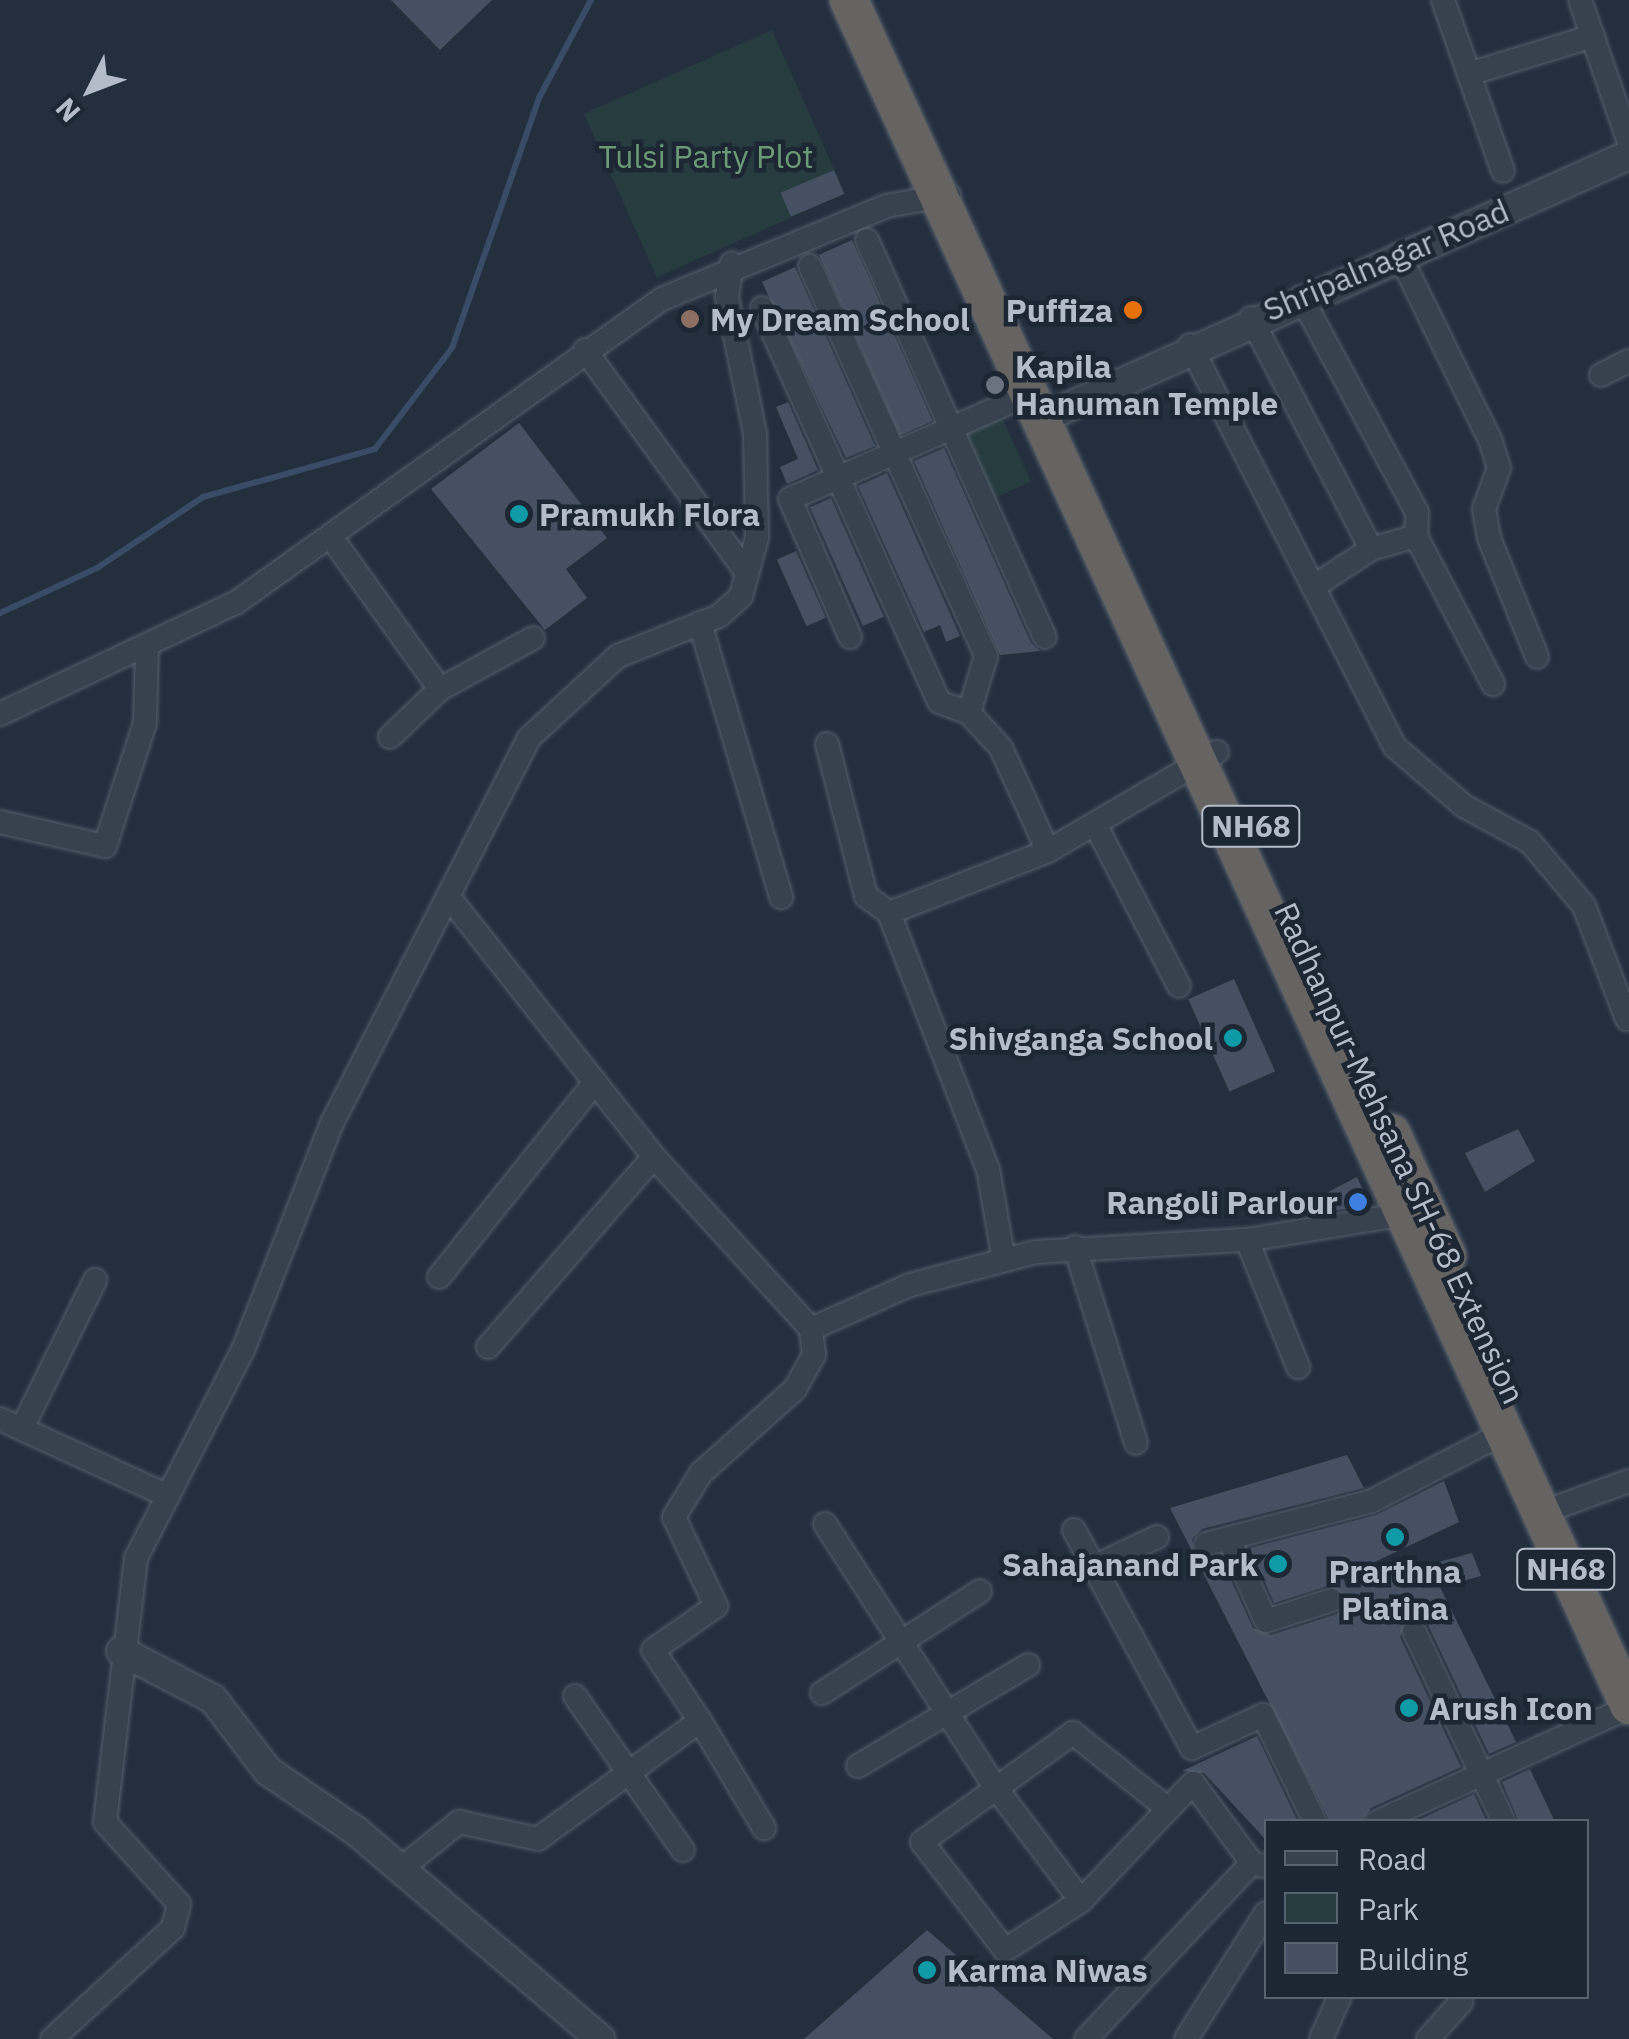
<!DOCTYPE html>
<html>
<head>
<meta charset="utf-8">
<style>
  body { margin:0 }
  #map { position:relative; width:1629px; height:2039px; overflow:hidden; background:#242f3e; font-family:"IBM Plex Sans",sans-serif }
  div>[style] { position:absolute }
  .green>* { inset:0; background:#263c3f; transform-origin:0 0 }
  .stream>* { height:6px; margin:-3px; padding:0 3px; transform-origin:3px; border-radius:3px; background:#394c67 }
  .building>* { inset:0; background:#455162; transform-origin:0 0 }
  .roads { filter:drop-shadow(0 0 2px #565f6c) drop-shadow(0 0 2px #565f6c) }
  .minor>* { height:22px; margin:-11px; padding:0 11px; transform-origin:11px; border-radius:11px; background:#38414e }
  .tertiary>* { height:28px; margin:-14px; padding:0 14px; transform-origin:14px; border-radius:14px; background:#38414e }
  .trunk>* { height:38px; margin:-19px; padding:0 19px; transform-origin:19px; border-radius:19px; background:#656462 }
  .dots>* { width:28px; height:28px; translate:-50% -50%; box-sizing:border-box; border:5px solid #1d2633; border-radius:50% }
  span { translate:-50% -50%; white-space:nowrap; text-align:center; line-height:1.15; -webkit-text-stroke:9px #1d2633; paint-order:stroke }
  .shield-label span { padding:2px 8px; background:#1d2633; border:2px solid; border-radius:8px; -webkit-text-stroke-width:0 }
  .shield-label { font-size:30px; color:#b4bcc9; font-weight:700 }
  .park-label { font-size:32px; color:#6b9a76 }
  .street-label { font-size:32px; color:#b4bcc9 }
  .poi-label { font-size:32px; color:#b4bcc9; font-weight:700 }
  .right { translate:-100% -50%; text-align:right }
  .left { translate:0 -50%; text-align:left }
  .legend { position:absolute; left:1264px; top:1819px; width:325px; height:180px; box-sizing:border-box; background:#1d2633; border:2px solid #59626f; margin:0; padding:12px 18px; list-style:none; font-size:30px; color:#b4bcc9 }
  .legend li { display:flex; align-items:center; gap:20px; height:50px }
  .legend b { width:50px; border:2px solid #59626f }
  .north { position:absolute; left:40px; top:40px; width:100px; height:100px; -webkit-text-stroke:8px #1d2633; paint-order:stroke; rotate:228deg; font-size:28px; font-weight:700; line-height:40px; text-align:center; color:#b4bcc9 }
  .north::after { content:''; display:block; margin:auto; width:35px; height:45px; background:#b4bcc9; clip-path:polygon(50% 0,100% 100%,50% 72%,0 100%) }
</style>
</head>
<body>
<div id="map">
  <div class="green">
    <i style="left:772px;top:30px;width:179px;height:206px;rotate:66deg"></i>
    <i style="left:1002px;top:417px;width:71px;height:44px;rotate:66deg"></i>
  </div>
  <div class="stream">
    <i style="left:0;top:613px;width:107px;rotate:-24.9deg"></i>
    <i style="left:97px;top:568px;width:128px;rotate:-33.8deg"></i>
    <i style="left:203px;top:497px;width:179px;rotate:-15.6deg"></i>
    <i style="left:375px;top:449px;width:127px;rotate:-52.7deg"></i>
    <i style="left:452px;top:348px;width:267px;rotate:-70.8deg"></i>
    <i style="left:540px;top:96px;width:109px;rotate:-62deg"></i>
  </div>
  <div class="building">
    <i style="clip-path:polygon(391px 0,492px 0,440px 50px)"></i>
    <i style="left:834px;top:170px;width:26px;height:58px;rotate:67deg"></i>
    <i style="left:852px;top:240px;width:198px;height:36px;rotate:66deg"></i>
    <i style="clip-path:polygon(795px 267px,875px 446px,846px 458px,762px 282px)"></i>
    <i style="clip-path:polygon(788px 402px,818px 470px,787px 484px,780px 467px,798px 459px,776px 407px)"></i>
    <i style="clip-path:polygon(519px 423px,607px 538px,566px 569px,587px 598px,545px 630px,431px 489px)"></i>
    <i style="clip-path:polygon(944px 448px,1031px 643px,1040px 651px,1000px 655px,914px 461px)"></i>
    <i style="clip-path:polygon(887px 473px,960px 636px,946px 642px,940px 625px,924px 632px,858px 486px)"></i>
    <i style="left:831px;top:498px;width:130px;height:23px;rotate:66deg"></i>
    <i style="left:796px;top:551px;width:73px;height:21px;rotate:66deg"></i>
    <i style="left:1234px;top:979px;width:101px;height:50px;rotate:66deg"></i>
    <i style="clip-path:polygon(1518px 1129px,1535px 1161px,1485px 1192px,1465px 1153px)"></i>
    <i style="clip-path:polygon(1357px 1177px,1370px 1205px,1320px 1213px,1313px 1200px)"></i>
    <i style="clip-path:polygon(1347px 1455px,1364px 1488px,1202px 1529px,1192px 1539px,1195px 1554px,1220px 1556px,1253px 1628px,1271px 1635px,1337px 1614px,1346px 1596px,1328px 1586px,1274px 1603px,1250px 1548px,1376px 1515px,1444px 1481px,1459px 1522px,1343px 1577px,1346px 1587px,1472px 1553px,1481px 1576px,1440px 1587px,1516px 1742px,1489px 1754px,1428px 1625px,1409px 1617px,1400px 1637px,1461px 1767px,1371px 1808px,1362px 1822px,1330px 1822px,1170px 1508px)"></i>
    <i style="clip-path:polygon(1257px 1736px,1298px 1822px,1266px 1822px,1266px 1840px,1204px 1773px,1182px 1771px)"></i>
    <i style="clip-path:polygon(1530px 1769px,1555px 1822px,1519px 1822px,1502px 1782px)"></i>
    <i style="clip-path:polygon(1474px 1794px,1487px 1822px,1414px 1822px)"></i>
    <i style="clip-path:polygon(927px 1930px,1053px 2039px,804px 2039px)"></i>
  </div>
  <div class="roads">
    <div class="minor">
      <i style="left:1443px;top:0;width:181px;rotate:70.7deg"></i>
      <i style="left:1580px;top:0;width:150px;rotate:71deg"></i>
      <i style="left:1469px;top:74px;width:130px;rotate:-17deg"></i>
      <i style="left:867px;top:240px;width:435px;rotate:65.9deg"></i>
      <i style="left:1399px;top:254px;width:209px;rotate:63.9deg"></i>
      <i style="left:1491px;top:442px;width:27px;rotate:73deg"></i>
      <i style="left:1499px;top:468px;width:44px;rotate:110.1deg"></i>
      <i style="left:1484px;top:509px;width:29px;rotate:80deg"></i>
      <i style="left:1489px;top:538px;width:128px;rotate:68deg"></i>
      <i style="left:810px;top:266px;width:428px;rotate:65.7deg"></i>
      <i style="left:986px;top:656px;width:59px;rotate:106.6deg"></i>
      <i style="left:1301px;top:297px;width:244px;rotate:61.7deg"></i>
      <i style="left:1417px;top:512px;width:24px;rotate:92deg"></i>
      <i style="left:1416px;top:536px;width:167px;rotate:62.5deg"></i>
      <i style="left:762px;top:308px;width:432px;rotate:65.8deg"></i>
      <i style="left:939px;top:702px;width:32px;rotate:20deg"></i>
      <i style="left:969px;top:713px;width:47px;rotate:47.6deg"></i>
      <i style="left:1001px;top:748px;width:113px;rotate:65.5deg"></i>
      <i style="left:1251px;top:318px;width:260px;rotate:62.5deg"></i>
      <i style="left:1190px;top:345px;width:451px;rotate:63deg"></i>
      <i style="left:1395px;top:747px;width:91px;rotate:40.5deg"></i>
      <i style="left:1464px;top:806px;width:75px;rotate:28.6deg"></i>
      <i style="left:1530px;top:842px;width:84px;rotate:49.8deg"></i>
      <i style="left:1584px;top:906px;width:121px;rotate:69.2deg"></i>
      <i style="left:585px;top:350px;width:276px;rotate:54deg"></i>
      <i style="left:1601px;top:375px;width:31px;rotate:-27deg"></i>
      <i style="left:331px;top:537px;width:187px;rotate:54.4deg"></i>
      <i style="left:1313px;top:587px;width:69px;rotate:-33.2deg"></i>
      <i style="left:1371px;top:549px;width:47px;rotate:-16.1deg"></i>
      <i style="left:700px;top:623px;width:286px;rotate:73.5deg"></i>
      <i style="left:850px;top:637px;width:150px;rotate:-113.5deg"></i>
      <i style="left:790px;top:499px;width:257px;rotate:-23.7deg"></i>
      <i style="left:0;top:714px;width:262px;rotate:-25.3deg"></i>
      <i style="left:237px;top:602px;width:522px;rotate:-35.49deg"></i>
      <i style="left:662px;top:299px;width:243px;rotate:-22.5deg"></i>
      <i style="left:886px;top:206px;width:64px;rotate:-9.9deg"></i>
      <i style="left:390px;top:737px;width:69px;rotate:-43.8deg"></i>
      <i style="left:440px;top:689px;width:106px;rotate:-28.7deg"></i>
      <i style="left:827px;top:744px;width:157px;rotate:75.6deg"></i>
      <i style="left:866px;top:896px;width:29px;rotate:36deg"></i>
      <i style="left:889px;top:913px;width:274px;rotate:68.9deg"></i>
      <i style="left:988px;top:1169px;width:93px;rotate:80.1deg"></i>
      <i style="left:0;top:822px;width:108px;rotate:12.9deg"></i>
      <i style="left:105px;top:846px;width:129px;rotate:-72deg"></i>
      <i style="left:145px;top:723px;width:77px;rotate:-88.5deg"></i>
      <i style="left:1096px;top:826px;width:180px;rotate:62.6deg"></i>
      <i style="left:448px;top:896px;width:333px;rotate:51.7deg"></i>
      <i style="left:654px;top:1157px;width:233px;rotate:47.6deg"></i>
      <i style="left:889px;top:913px;width:171px;rotate:-21.3deg"></i>
      <i style="left:1048px;top:851px;width:196px;rotate:-30.4deg"></i>
      <i style="left:1247px;top:1240px;width:137px;rotate:68.1deg"></i>
      <i style="left:1075px;top:1247px;width:205px;rotate:72.7deg"></i>
      <i style="left:439px;top:1277px;width:250px;rotate:-51.3deg"></i>
      <i style="left:488px;top:1347px;width:252px;rotate:-48.9deg"></i>
      <i style="left:0;top:1419px;width:185px;rotate:24.6deg"></i>
      <i style="left:23px;top:1426px;width:163px;rotate:-63.7deg"></i>
      <i style="left:1541px;top:1513px;width:94px;rotate:-20deg"></i>
      <i style="left:825px;top:1524px;width:315px;rotate:57.1deg"></i>
      <i style="left:996px;top:1788px;width:141px;rotate:53deg"></i>
      <i style="left:1074px;top:1530px;width:248px;rotate:61.6deg"></i>
      <i style="left:1192px;top:1748px;width:78px;rotate:-24.9deg"></i>
      <i style="left:1263px;top:1715px;width:119px;rotate:64.1deg"></i>
      <i style="left:1229px;top:1539px;width:90px;rotate:65.7deg"></i>
      <i style="left:1266px;top:1621px;width:69px;rotate:-17.7deg"></i>
      <i style="left:1206px;top:1544px;width:171px;rotate:-14.5deg"></i>
      <i style="left:1372px;top:1501px;width:148px;rotate:-27.3deg"></i>
      <i style="left:1094px;top:1567px;width:70px;rotate:-25.5deg"></i>
      <i style="left:1414px;top:1631px;width:211px;rotate:64.8deg"></i>
      <i style="left:822px;top:1693px;width:188px;rotate:-32.8deg"></i>
      <i style="left:575px;top:1696px;width:188px;rotate:55deg"></i>
      <i style="left:700px;top:1721px;width:125px;rotate:59.1deg"></i>
      <i style="left:858px;top:1766px;width:198px;rotate:-30.7deg"></i>
      <i style="left:1168px;top:1809px;width:122px;rotate:-141.3deg"></i>
      <i style="left:1073px;top:1733px;width:186px;rotate:144.2deg"></i>
      <i style="left:922px;top:1842px;width:136px;rotate:52.5deg"></i>
      <i style="left:1005px;top:1950px;width:90px;rotate:-32.8deg"></i>
      <i style="left:1081px;top:1901px;width:127px;rotate:-46.6deg"></i>
      <i style="left:1168px;top:1809px;width:36px;rotate:-46deg"></i>
      <i style="left:1193px;top:1783px;width:99px;rotate:53.6deg"></i>
      <i style="left:1377px;top:1822px;width:277px;rotate:-24.5deg"></i>
      <i style="left:399px;top:1870px;width:77px;rotate:-38.7deg"></i>
      <i style="left:459px;top:1822px;width:81px;rotate:12.1deg"></i>
      <i style="left:538px;top:1839px;width:200px;rotate:-36.1deg"></i>
      <i style="left:700px;top:1721px;width:85px;rotate:-123.5deg"></i>
      <i style="left:653px;top:1650px;width:77px;rotate:-34.9deg"></i>
      <i style="left:716px;top:1606px;width:98px;rotate:-115.3deg"></i>
      <i style="left:674px;top:1517px;width:52px;rotate:-58.5deg"></i>
      <i style="left:701px;top:1473px;width:126px;rotate:-41.8deg"></i>
      <i style="left:795px;top:1389px;width:39px;rotate:-61deg"></i>
      <i style="left:814px;top:1355px;width:26px;rotate:-97deg"></i>
      <i style="left:811px;top:1329px;width:108px;rotate:-24deg"></i>
      <i style="left:910px;top:1285px;width:130px;rotate:-14.7deg"></i>
      <i style="left:1036px;top:1252px;width:211px;rotate:-3.3deg"></i>
      <i style="left:1247px;top:1240px;width:155px;rotate:-9.3deg"></i>
      <i style="left:52px;top:2039px;width:164px;rotate:-42.5deg"></i>
      <i style="left:173px;top:1928px;width:25px;rotate:-76deg"></i>
      <i style="left:179px;top:1904px;width:110px;rotate:-132.1deg"></i>
      <i style="left:105px;top:1822px;width:266px;rotate:-83.3deg"></i>
      <i style="left:136px;top:1558px;width:234px;rotate:-62.8deg"></i>
      <i style="left:243px;top:1350px;width:244px;rotate:-68.6deg"></i>
      <i style="left:332px;top:1123px;width:432px;rotate:-62.9deg"></i>
      <i style="left:529px;top:738px;width:121px;rotate:-42.7deg"></i>
      <i style="left:618px;top:656px;width:109px;rotate:-21.6deg"></i>
      <i style="left:719px;top:616px;width:30px;rotate:-42deg"></i>
      <i style="left:741px;top:596px;width:61px;rotate:-74.8deg"></i>
      <i style="left:757px;top:537px;width:104px;rotate:-91.1deg"></i>
      <i style="left:755px;top:433px;width:139px;rotate:-101.6deg"></i>
      <i style="left:727px;top:297px;width:34px;rotate:-82deg"></i>
      <i style="left:1086px;top:2039px;width:242px;rotate:-46.7deg"></i>
      <i style="left:1252px;top:1863px;width:11px;rotate:15deg"></i>
      <i style="left:1186px;top:2039px;width:149px;rotate:-57.6deg"></i>
      <i style="left:1321px;top:2039px;width:47px;rotate:-66.2deg"></i>
      <i style="left:1428px;top:2039px;width:50px;rotate:-48.3deg"></i>
    </div>
    <div class="tertiary">
      <i style="left:1037px;top:421px;width:649px;rotate:-24.2deg"></i>
      <i style="left:121px;top:1651px;width:104px;rotate:27.6deg"></i>
      <i style="left:213px;top:1699px;width:91px;rotate:52.6deg"></i>
      <i style="left:268px;top:1771px;width:107px;rotate:34.3deg"></i>
      <i style="left:356px;top:1831px;width:321px;rotate:40.4deg"></i>
    </div>
    <div class="trunk">
      <i style="left:849px;top:0;width:1875px;rotate:65.42deg"></i>
      <i style="left:1391px;top:1133px;width:135px;rotate:65.5deg"></i>
    </div>
  </div>
  <div class="dots">
    <i style="left:1133px;top:310px;background:#e8710a"></i>
    <i style="left:690px;top:319px;background:#8d6e63"></i>
    <i style="left:995px;top:385px;background:#6b7280"></i>
    <i style="left:519px;top:514px;background:#0f9aa8"></i>
    <i style="left:1233px;top:1038px;background:#0f9aa8"></i>
    <i style="left:1358px;top:1202px;background:#3f7fe0"></i>
    <i style="left:1395px;top:1537px;background:#0f9aa8"></i>
    <i style="left:1278px;top:1564px;background:#0f9aa8"></i>
    <i style="left:1409px;top:1708px;background:#0f9aa8"></i>
    <i style="left:927px;top:1970px;background:#0f9aa8"></i>
  </div>
  <div class="shield-label">
    <span style="left:1251px;top:826px">NH68</span>
    <span style="left:1566px;top:1569px">NH68</span>
  </div>
  <div class="park-label">
    <span style="left:706px;top:156px">Tulsi Party Plot</span>
  </div>
  <div class="street-label">
    <span style="left:1386px;top:260px;rotate:-23deg">Shripalnagar Road</span>
    <span style="left:1400px;top:1153px;rotate:65deg">Radhanpur-Mehsana SH-68 Extension</span>
  </div>
  <div class="poi-label">
    <span class="right" style="left:1113px;top:310px">Puffiza</span>
    <span class="left" style="left:710px;top:319px">My Dream School</span>
    <span class="left" style="left:1015px;top:385px">Kapila<br>Hanuman Temple</span>
    <span class="left" style="left:539px;top:514px">Pramukh Flora</span>
    <span class="right" style="left:1213px;top:1038px">Shivganga School</span>
    <span class="right" style="left:1338px;top:1202px">Rangoli Parlour</span>
    <span class="right" style="left:1258px;top:1564px">Sahajanand Park</span>
    <span style="left:1395px;top:1590px">Prarthna<br>Platina</span>
    <span class="left" style="left:1429px;top:1708px">Arush Icon</span>
    <span class="left" style="left:947px;top:1970px">Karma Niwas</span>
  </div>
  <ul class="legend">
  <li><b style="height:12px;background:#38414e"></b>Road</li>
  <li><b style="height:28px;background:#263c3f"></b>Park</li>
  <li><b style="height:28px;background:#455162"></b>Building</li>
  </ul>
  <div class="north">N</div>
</div>
</body>
</html>
